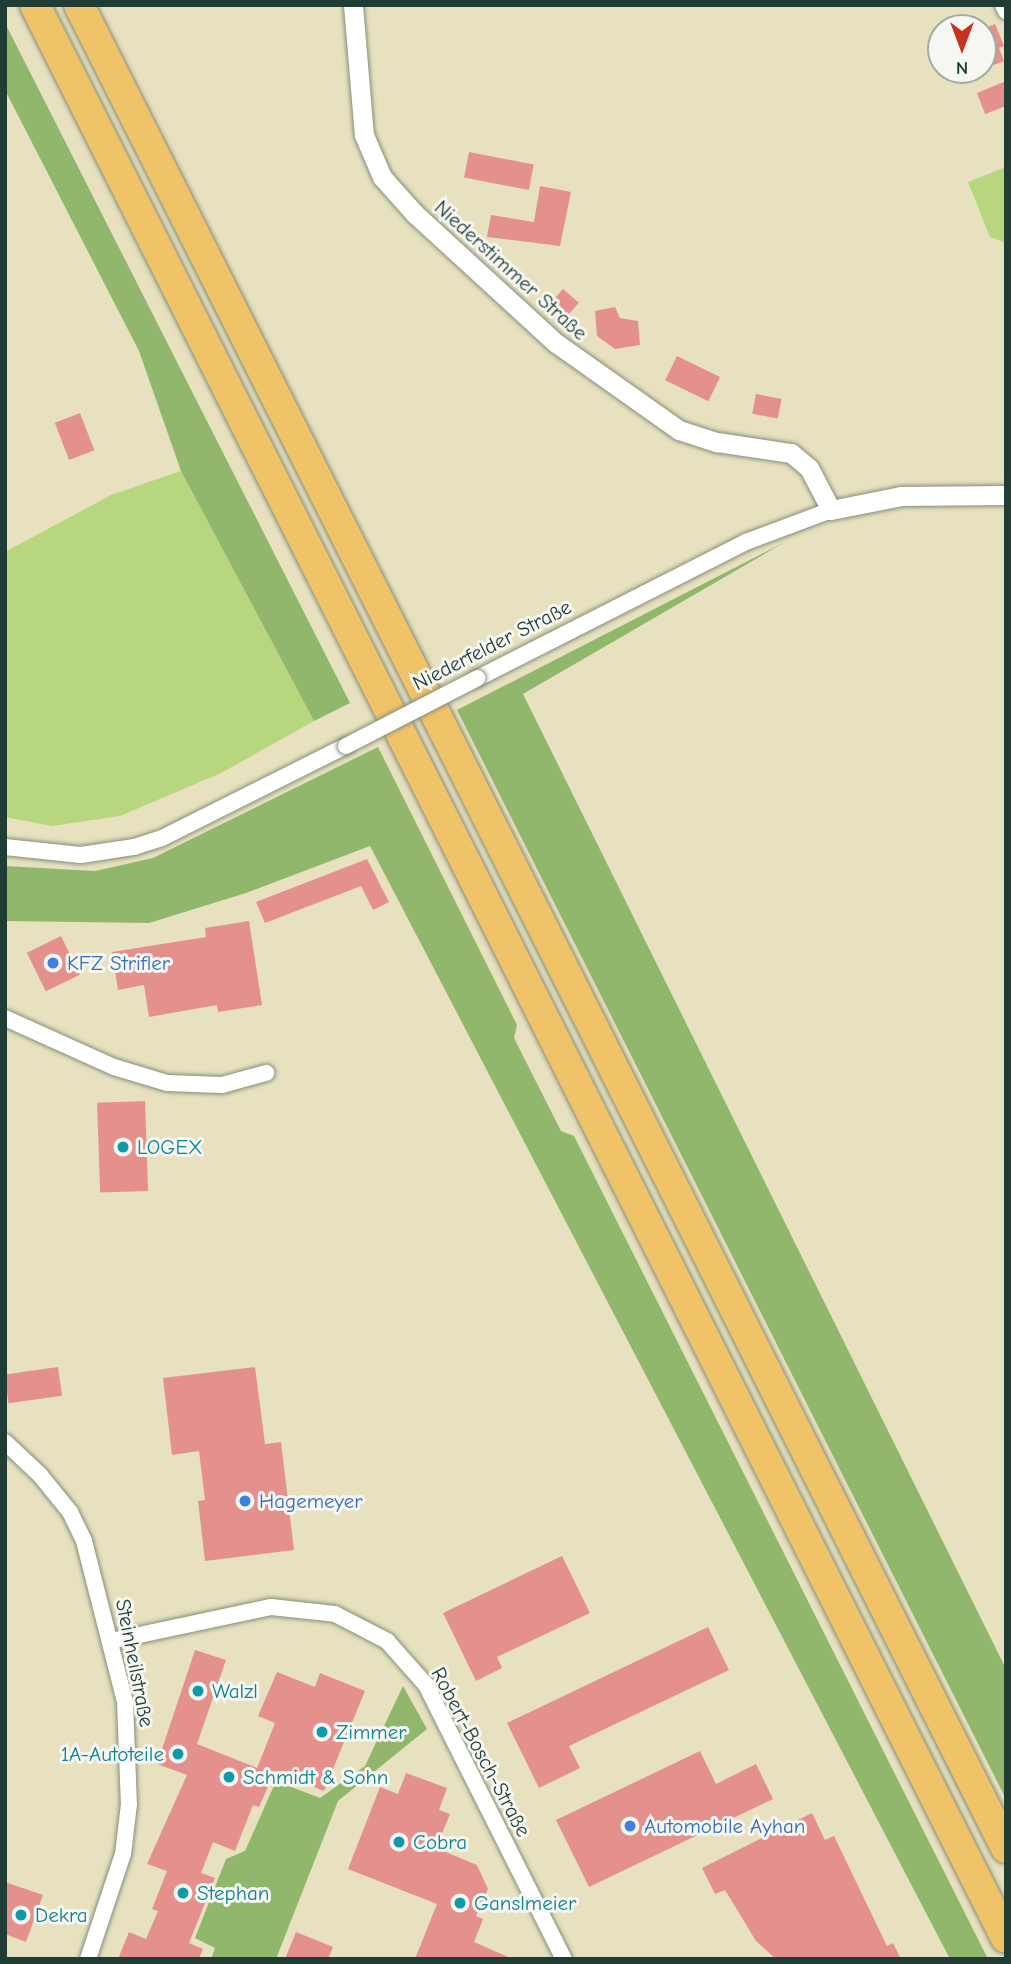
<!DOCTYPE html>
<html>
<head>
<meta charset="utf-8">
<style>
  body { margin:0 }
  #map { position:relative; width:1011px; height:1964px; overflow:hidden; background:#e8e1bf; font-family:"Comic Neue",sans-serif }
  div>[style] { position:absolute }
  .green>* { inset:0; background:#b7d67d }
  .forest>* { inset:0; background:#91b76c }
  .building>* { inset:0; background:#e4918d; transform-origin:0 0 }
  .roads { filter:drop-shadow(0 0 2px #848f7a) drop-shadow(0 0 2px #848f7a) }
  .minor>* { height:16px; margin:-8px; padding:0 8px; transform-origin:8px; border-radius:8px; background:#fff }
  .tertiary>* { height:19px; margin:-9.5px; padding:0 9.5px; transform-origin:9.5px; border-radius:9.5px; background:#fff }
  .motorway>* { height:30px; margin:-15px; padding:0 15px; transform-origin:15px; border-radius:15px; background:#f1c369 }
  .bridges { filter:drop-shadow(0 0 2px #848f7a) drop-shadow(0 0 2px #848f7a) }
  .minor-bridge>* { height:16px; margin:-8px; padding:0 8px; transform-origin:8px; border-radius:8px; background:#fff }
  .dots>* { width:19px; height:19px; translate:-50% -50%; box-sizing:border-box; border:4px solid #f6f6f2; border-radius:50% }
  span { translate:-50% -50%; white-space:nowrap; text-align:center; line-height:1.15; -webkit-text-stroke:6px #f6f6f2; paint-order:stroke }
  .street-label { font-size:21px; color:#1f3d34 }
  .shop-label { font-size:21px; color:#366cbe }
  .left { translate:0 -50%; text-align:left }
  .culture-label { font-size:21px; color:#0d838f }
  .right { translate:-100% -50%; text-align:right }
  .frame { position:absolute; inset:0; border:7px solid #1f3d34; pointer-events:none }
  .north { position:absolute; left:927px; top:14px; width:70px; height:70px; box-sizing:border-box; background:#f6f6f2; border:2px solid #a0aca6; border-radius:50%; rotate:180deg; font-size:19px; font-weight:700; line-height:28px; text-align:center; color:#1f3d34 }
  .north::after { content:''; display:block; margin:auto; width:24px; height:32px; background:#c8321e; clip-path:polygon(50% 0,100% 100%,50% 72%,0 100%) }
</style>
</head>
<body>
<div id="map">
  <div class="green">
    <i style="clip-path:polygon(1006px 167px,1006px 243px,990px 237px,968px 182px)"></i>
    <i style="clip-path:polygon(181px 471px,314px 721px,221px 773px,120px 816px,52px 826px,5px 817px,5px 552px,111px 495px)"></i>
  </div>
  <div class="forest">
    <i style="clip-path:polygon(5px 23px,350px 703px,314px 721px,181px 471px,139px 351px,5px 90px)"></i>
    <i style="clip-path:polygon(785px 542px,523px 694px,1006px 1669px,1006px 1799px,457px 710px)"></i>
    <i style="clip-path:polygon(378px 747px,517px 1025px,514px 1038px,561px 1131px,574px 1136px,988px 1959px,950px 1959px,370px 846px,246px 893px,149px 923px,5px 921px,5px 866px,95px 871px,153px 858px)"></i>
    <i style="clip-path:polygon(403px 1686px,427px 1729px,338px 1801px,276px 1959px,211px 1959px,215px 1948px,195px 1938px,226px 1859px,245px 1851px,276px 1781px,320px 1798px,365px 1766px)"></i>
  </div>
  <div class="building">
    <i style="clip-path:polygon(995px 24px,1004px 46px,999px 48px,1004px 61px,986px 68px,983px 29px)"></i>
    <i style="clip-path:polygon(1006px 81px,1006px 106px,985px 114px,977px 93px)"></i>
    <i style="left:469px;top:152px;width:66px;height:26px;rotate:11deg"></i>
    <i style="clip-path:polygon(540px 186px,571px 192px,560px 246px,487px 237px,491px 215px,534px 222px)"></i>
    <i style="left:563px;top:289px;width:21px;height:16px;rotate:41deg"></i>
    <i style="clip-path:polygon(615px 307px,620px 318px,638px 321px,640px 345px,615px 349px,597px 336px,595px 311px)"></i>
    <i style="left:677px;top:356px;width:48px;height:27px;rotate:26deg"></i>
    <i style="left:756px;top:394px;width:26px;height:20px;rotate:11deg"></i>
    <i style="left:80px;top:413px;width:40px;height:27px;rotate:69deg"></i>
    <i style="clip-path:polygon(367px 859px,389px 902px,373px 910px,361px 886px,265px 923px,256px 902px)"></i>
    <i style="clip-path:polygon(249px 921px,262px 1005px,218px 1012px,217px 1005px,149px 1017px,144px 985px,118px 990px,112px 952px,206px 937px,205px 928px)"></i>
    <i style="left:61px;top:936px;width:43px;height:38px;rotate:64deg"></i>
    <i style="left:145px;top:1101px;width:90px;height:48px;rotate:88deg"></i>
    <i style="left:58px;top:1367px;width:29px;height:54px;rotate:82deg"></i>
    <i style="clip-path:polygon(255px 1367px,265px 1444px,281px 1442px,294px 1550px,205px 1561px,198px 1501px,205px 1500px,199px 1451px,172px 1455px,163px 1378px)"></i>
    <i style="clip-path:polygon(562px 1556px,590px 1613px,497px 1657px,502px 1668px,476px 1681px,443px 1613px)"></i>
    <i style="clip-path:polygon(708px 1627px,729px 1670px,569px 1746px,580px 1768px,539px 1788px,507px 1723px)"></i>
    <i style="clip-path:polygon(195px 1650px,226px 1660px,197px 1744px,257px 1768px,275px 1723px,258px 1716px,277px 1672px,315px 1687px,320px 1673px,365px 1691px,324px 1791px,275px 1771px,259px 1807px,253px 1805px,235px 1851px,213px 1842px,201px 1873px,215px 1878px,189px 1943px,203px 1949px,199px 1959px,118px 1959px,129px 1932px,146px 1939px,158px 1911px,152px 1909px,167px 1871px,147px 1864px,187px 1775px,157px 1764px)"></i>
    <i style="clip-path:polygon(700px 1751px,716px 1784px,756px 1764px,773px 1799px,589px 1887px,556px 1820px)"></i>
    <i style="clip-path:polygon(406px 1773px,447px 1788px,439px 1810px,450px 1814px,436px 1848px,477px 1865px,488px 1889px,476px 1916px,483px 1919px,474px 1942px,513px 1959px,415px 1959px,437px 1904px,348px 1869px,380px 1787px,398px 1794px)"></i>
    <i style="clip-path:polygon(812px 1813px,825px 1840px,834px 1836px,887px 1946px,893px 1943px,901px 1959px,776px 1959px,756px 1941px,725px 1890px,715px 1894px,702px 1868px)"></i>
    <i style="clip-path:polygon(5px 1882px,43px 1895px,26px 1942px,5px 1934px)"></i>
    <i style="clip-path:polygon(296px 1932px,333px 1947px,328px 1959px,285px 1959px)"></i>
  </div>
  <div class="roads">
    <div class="minor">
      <i style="left:1003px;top:5px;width:7px;rotate:63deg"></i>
      <i style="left:478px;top:678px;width:301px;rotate:-26.9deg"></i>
      <i style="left:746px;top:542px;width:91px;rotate:-20.6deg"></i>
      <i style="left:5px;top:847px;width:76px;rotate:6deg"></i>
      <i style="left:81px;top:855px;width:54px;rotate:-8.6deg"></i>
      <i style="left:134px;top:847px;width:29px;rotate:-18deg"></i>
      <i style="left:162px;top:838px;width:206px;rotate:-26.6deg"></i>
      <i style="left:5px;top:1018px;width:120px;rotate:24.2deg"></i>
      <i style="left:114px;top:1067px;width:55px;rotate:16.8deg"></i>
      <i style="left:167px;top:1083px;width:55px;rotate:2.1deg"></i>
      <i style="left:222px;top:1085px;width:46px;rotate:-15.3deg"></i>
      <i style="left:5px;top:1442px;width:48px;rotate:43.3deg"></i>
      <i style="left:40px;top:1475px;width:48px;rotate:51deg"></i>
      <i style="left:70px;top:1512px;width:32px;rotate:64deg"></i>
      <i style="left:84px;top:1541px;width:166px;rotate:75.7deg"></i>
      <i style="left:125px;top:1702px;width:102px;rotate:87.8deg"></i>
      <i style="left:129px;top:1804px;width:50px;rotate:96.8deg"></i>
      <i style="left:123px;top:1854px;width:111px;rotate:108.4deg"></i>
      <i style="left:111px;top:1641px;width:164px;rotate:-12deg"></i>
      <i style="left:271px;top:1607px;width:64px;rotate:6.2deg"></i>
      <i style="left:335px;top:1614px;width:59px;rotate:27.4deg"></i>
      <i style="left:387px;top:1641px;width:59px;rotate:48.4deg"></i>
      <i style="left:426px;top:1685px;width:307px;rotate:63.3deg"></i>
    </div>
    <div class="tertiary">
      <i style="left:353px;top:5px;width:130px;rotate:85.2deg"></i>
      <i style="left:364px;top:135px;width:46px;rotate:66.8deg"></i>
      <i style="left:382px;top:177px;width:50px;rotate:48.3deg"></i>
      <i style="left:415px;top:214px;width:191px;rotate:42.5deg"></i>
      <i style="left:556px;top:343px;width:151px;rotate:35.3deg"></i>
      <i style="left:679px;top:430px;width:40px;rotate:18deg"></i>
      <i style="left:717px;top:442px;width:75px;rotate:8.5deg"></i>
      <i style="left:791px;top:453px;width:23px;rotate:40deg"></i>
      <i style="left:809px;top:468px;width:47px;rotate:62.4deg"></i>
      <i style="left:831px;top:510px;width:71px;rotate:-11.3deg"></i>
      <i style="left:901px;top:496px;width:105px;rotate:-0.5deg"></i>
    </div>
    <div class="motorway">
      <i style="left:35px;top:5px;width:2163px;rotate:63.33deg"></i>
      <i style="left:79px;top:5px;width:2063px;rotate:63.3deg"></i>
    </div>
  </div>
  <div class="bridges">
    <div class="minor-bridge">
      <i style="left:346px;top:746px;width:148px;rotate:-27.3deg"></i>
    </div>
  </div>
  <div class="dots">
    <i style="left:53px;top:963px;background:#3f7fe0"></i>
    <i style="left:123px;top:1147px;background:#0f9aa8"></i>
    <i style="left:245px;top:1501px;background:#3f7fe0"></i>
    <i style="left:198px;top:1691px;background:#0f9aa8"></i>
    <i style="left:322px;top:1732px;background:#0f9aa8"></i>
    <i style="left:178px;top:1754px;background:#0f9aa8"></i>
    <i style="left:229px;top:1777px;background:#0f9aa8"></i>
    <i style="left:630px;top:1826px;background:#3f7fe0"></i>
    <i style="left:399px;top:1842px;background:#0f9aa8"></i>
    <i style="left:183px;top:1893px;background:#0f9aa8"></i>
    <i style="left:460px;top:1903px;background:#0f9aa8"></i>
    <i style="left:21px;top:1915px;background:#0f9aa8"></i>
  </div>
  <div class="street-label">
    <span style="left:511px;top:270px;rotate:42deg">Niederstimmer Straße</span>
    <span style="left:492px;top:645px;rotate:-27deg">Niederfelder Straße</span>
    <span style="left:135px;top:1663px;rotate:79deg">Steinheilstraße</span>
    <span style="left:481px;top:1752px;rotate:62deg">Robert-Bosch-Straße</span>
  </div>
  <div class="shop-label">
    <span class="left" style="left:67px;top:963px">KFZ Strifler</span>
    <span class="left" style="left:259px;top:1501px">Hagemeyer</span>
    <span class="left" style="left:644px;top:1826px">Automobile Ayhan</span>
  </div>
  <div class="culture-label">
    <span class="left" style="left:137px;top:1147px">LOGEX</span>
    <span class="left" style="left:212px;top:1691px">Walzl</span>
    <span class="left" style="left:336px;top:1732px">Zimmer</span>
    <span class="right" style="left:164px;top:1754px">1A-Autoteile</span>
    <span class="left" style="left:243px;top:1777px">Schmidt &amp; Sohn</span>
    <span class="left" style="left:413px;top:1842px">Cobra</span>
    <span class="left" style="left:197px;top:1893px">Stephan</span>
    <span class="left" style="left:474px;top:1903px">Ganslmeier</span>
    <span class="left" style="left:35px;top:1915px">Dekra</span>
  </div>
  <div class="frame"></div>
  <div class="north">N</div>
</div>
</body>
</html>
